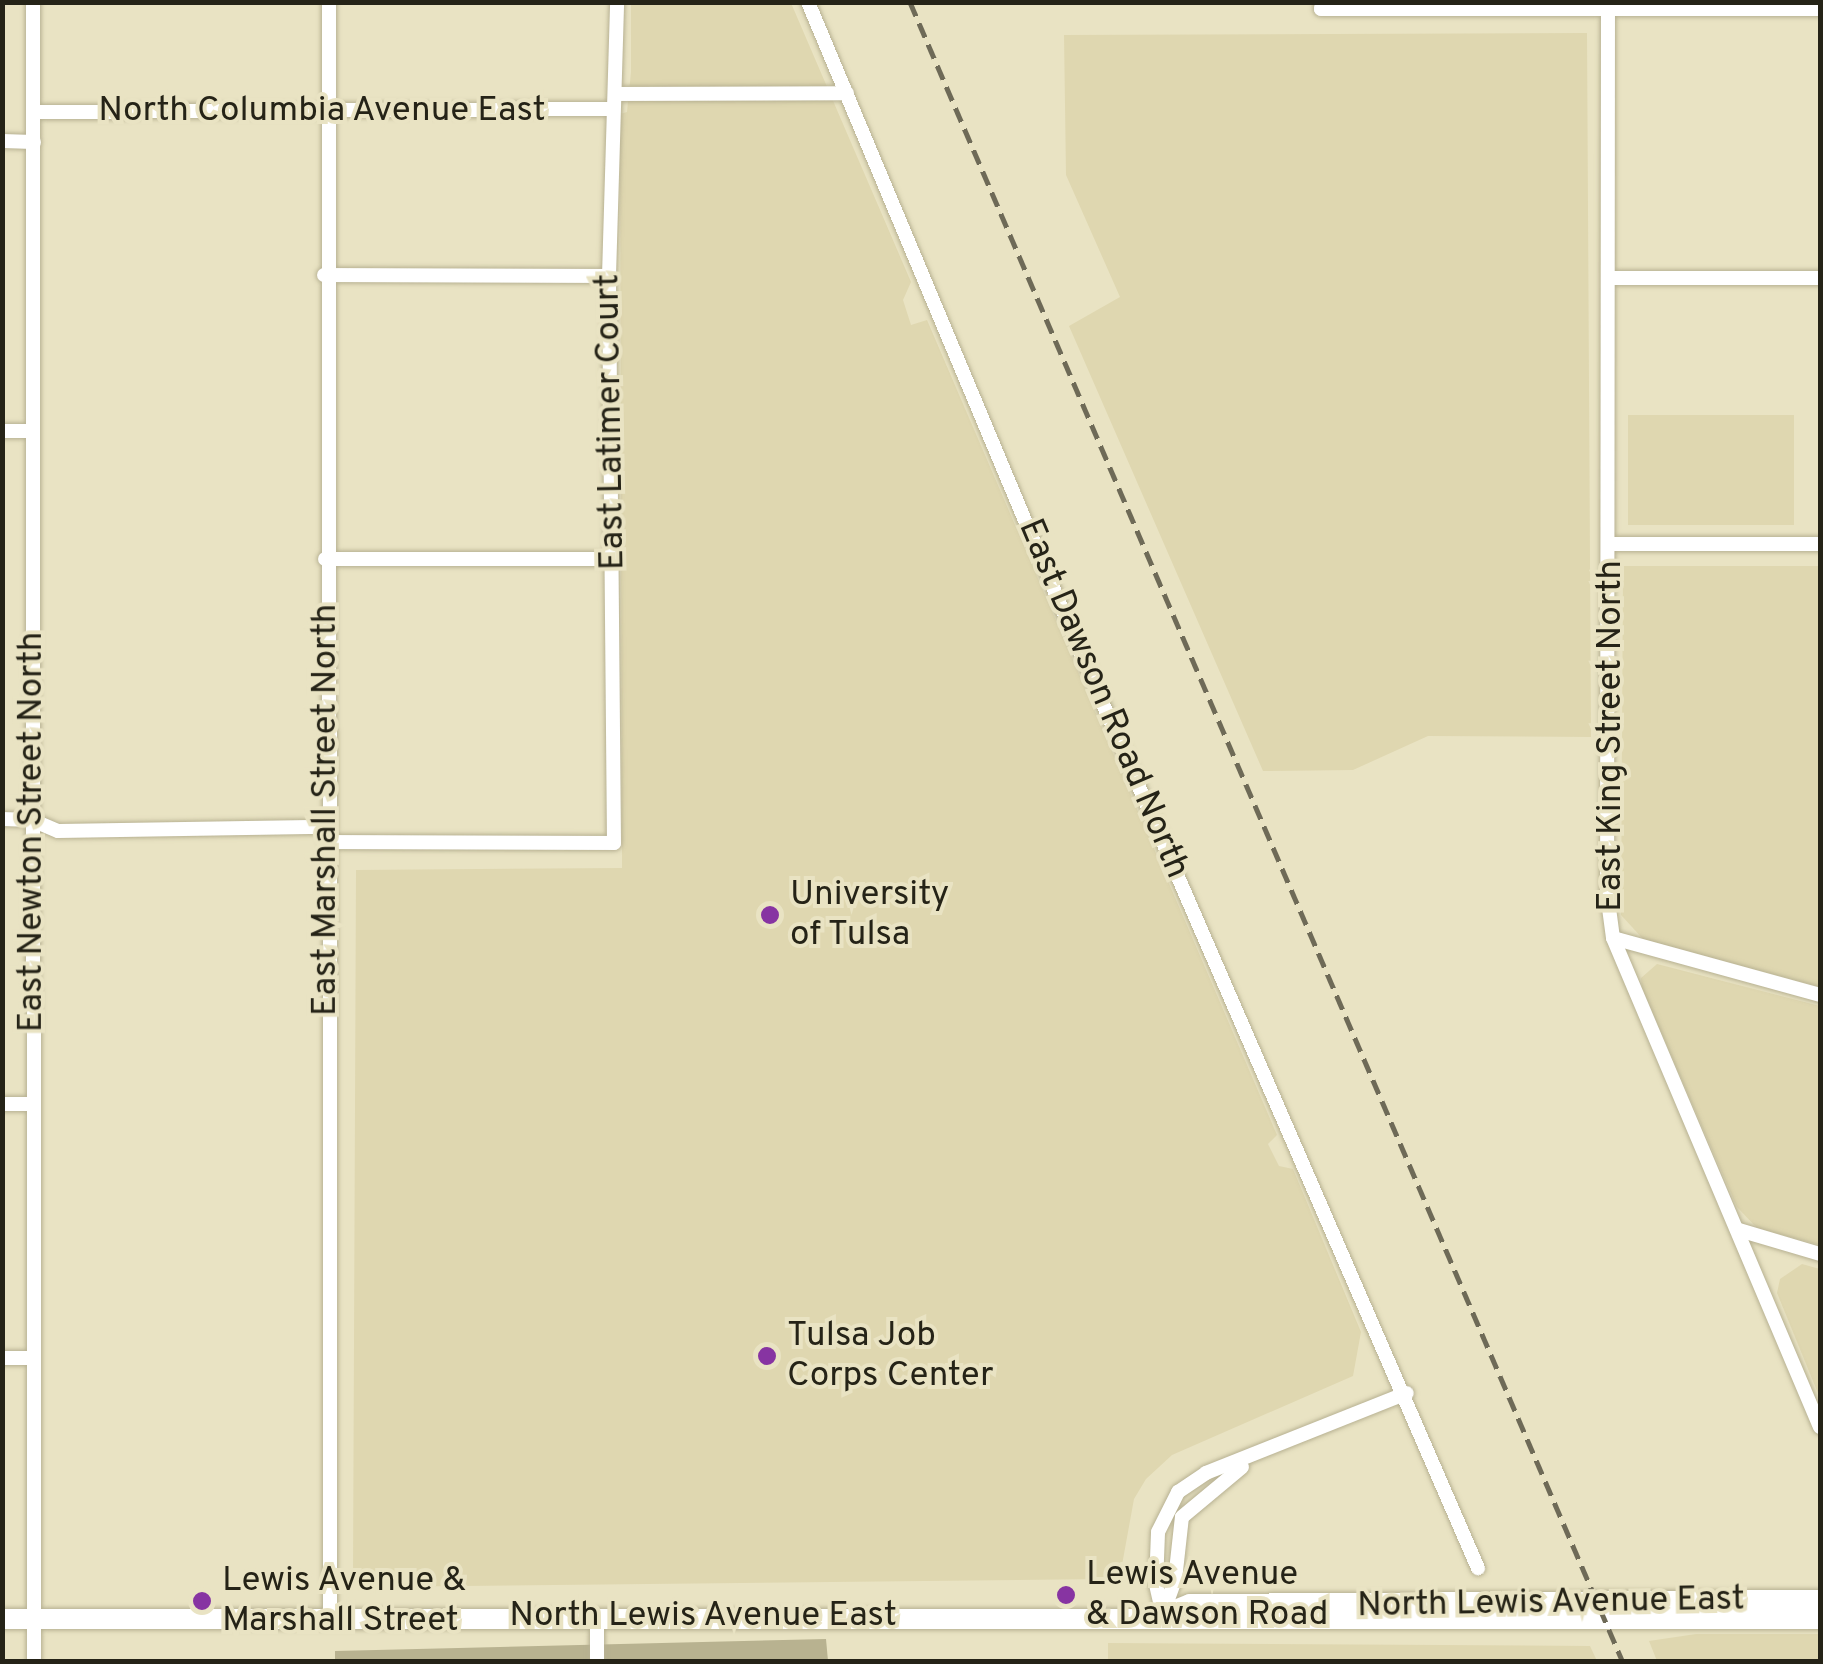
<!DOCTYPE html>
<html>
<head>
<meta charset="utf-8">
<style>
  body { margin:0 }
  #map { position:relative; width:1823px; height:1664px; overflow:hidden; background:#e9e3c3; font-family:Overpass,sans-serif }
  div>[style] { position:absolute }
  .built>* { inset:0; background:#dfd7b0; transform-origin:0 0 }
  .green>* { inset:0; background:#b8b290 }
  .roads { filter:drop-shadow(0 0 2px #b7b192) drop-shadow(0 0 2px #b7b192) }
  .street>* { height:14px; margin:-7px; padding:0 7px; transform-origin:7px; border-radius:7px; background:#fff }
  .secondary>* { height:20px; margin:-10px; padding:0 10px; transform-origin:10px; border-radius:10px; background:#fff }
  .rail>* { height:5px; margin-top:-2.5px; transform-origin:0; background:repeating-linear-gradient(90deg,#6e6a57 0 15px,transparent 0 23px) }
  .dots>* { width:28px; height:28px; translate:-50% -50%; box-sizing:border-box; border:5px solid #e9e3c3; border-radius:50% }
  span { translate:-50% -50%; white-space:nowrap; text-align:center; line-height:1.15; -webkit-text-stroke:8px #e9e3c3; paint-order:stroke }
  .street-label { font-size:35px; color:#252317 }
  .poi-label { font-size:35px; color:#252317 }
  .left { translate:0 -50%; text-align:left }
  .frame { position:absolute; inset:0; border:5px solid #252317; pointer-events:none }
</style>
</head>
<body>
<div id="map">
  <div class="built">
    <i style="clip-path:polygon(631px 3px,791px 3px,911px 282px,903px 300px,911px 325px,927px 320px,1277px 1135px,1268px 1144px,1279px 1166px,1293px 1169px,1361px 1332px,1353px 1376px,1172px 1455px,1146px 1479px,1134px 1499px,1122px 1565px,1108px 1579px,364px 1587px,353px 1577px,356px 870px,622px 868px,620px 114px,627px 112px,631px 72px)"></i>
    <i style="clip-path:polygon(1587px 33px,1591px 737px,1428px 736px,1353px 770px,1263px 771px,1069px 326px,1120px 297px,1066px 175px,1064px 35px)"></i>
    <i style="left:1628px;top:415px;width:166px;height:110px"></i>
    <i style="clip-path:polygon(1623px 566px,1820px 566px,1820px 987px,1643px 939px,1621px 915px)"></i>
    <i style="clip-path:polygon(1657px 964px,1820px 1006px,1820px 1245px,1757px 1228px,1737px 1207px,1642px 988px,1641px 978px)"></i>
    <i style="clip-path:polygon(1802px 1264px,1820px 1269px,1820px 1398px,1777px 1293px,1780px 1279px)"></i>
    <i style="clip-path:polygon(1696px 1634px,1820px 1634px,1820px 1661px,1657px 1661px,1649px 1641px)"></i>
    <i style="clip-path:polygon(1108px 1643px,1590px 1646px,1597px 1661px,1108px 1662px)"></i>
  </div>
  <div class="green">
    <i style="clip-path:polygon(826px 1639px,828px 1661px,335px 1662px,335px 1651px)"></i>
  </div>
  <div class="roads">
    <div class="street">
      <i style="left:33px;top:2px;width:1660px;rotate:89.97deg"></i>
      <i style="left:329px;top:2px;width:1615px;rotate:89.96deg"></i>
      <i style="left:808px;top:2px;width:679px;rotate:67.29deg"></i>
      <i style="left:1070px;top:628px;width:1025px;rotate:66.54deg"></i>
      <i style="left:1322px;top:2px;width:7px;rotate:98deg"></i>
      <i style="left:1321px;top:9px;width:499px"></i>
      <i style="left:1608px;top:2px;width:891px;rotate:90.06deg"></i>
      <i style="left:1607px;top:893px;width:45px;rotate:82.4deg"></i>
      <i style="left:1613px;top:938px;width:531px;rotate:67.06deg"></i>
      <i style="left:617px;top:94px;width:230px;rotate:-0.2deg"></i>
      <i style="left:34px;top:112px;width:576px;rotate:-0.3deg"></i>
      <i style="left:2px;top:141px;width:32px;rotate:2deg"></i>
      <i style="left:324px;top:275px;width:285px;rotate:0.2deg"></i>
      <i style="left:1608px;top:278px;width:212px"></i>
      <i style="left:2px;top:431px;width:31px"></i>
      <i style="left:1610px;top:544px;width:210px"></i>
      <i style="left:325px;top:559px;width:287px"></i>
      <i style="left:2px;top:819px;width:30px;rotate:2deg"></i>
      <i style="left:32px;top:820px;width:28px;rotate:23deg"></i>
      <i style="left:58px;top:831px;width:268px;rotate:-0.9deg"></i>
      <i style="left:327px;top:842px;width:287px;rotate:0.2deg"></i>
      <i style="left:614px;top:843px;width:567px;rotate:-90.51deg"></i>
      <i style="left:609px;top:276px;width:274px;rotate:-88.3deg"></i>
      <i style="left:1613px;top:938px;width:215px;rotate:15.4deg"></i>
      <i style="left:2px;top:1104px;width:30px"></i>
      <i style="left:1739px;top:1230px;width:84px;rotate:16.5deg"></i>
      <i style="left:2px;top:1358px;width:32px"></i>
      <i style="left:1163px;top:1613px;width:35px;rotate:-70deg"></i>
      <i style="left:1175px;top:1580px;width:63px;rotate:-83.7deg"></i>
      <i style="left:1182px;top:1517px;width:78px;rotate:-39.8deg"></i>
      <i style="left:1163px;top:1615px;width:31px;rotate:-103deg"></i>
      <i style="left:1156px;top:1585px;width:53px;rotate:-87.8deg"></i>
      <i style="left:1158px;top:1532px;width:45px;rotate:-63.4deg"></i>
      <i style="left:1178px;top:1492px;width:34px;rotate:-34deg"></i>
      <i style="left:1206px;top:1473px;width:216px;rotate:-21.7deg"></i>
      <i style="left:597px;top:1616px;width:46px;rotate:90deg"></i>
    </div>
    <div class="secondary">
      <i style="left:1163px;top:1615px;width:29px;rotate:-22deg"></i>
      <i style="left:1190px;top:1604px;width:630px;rotate:-0.36deg"></i>
      <i style="left:2px;top:1619px;width:1818px"></i>
    </div>
  </div>
  <div class="rail">
    <i style="left:910px;top:2px;width:1807px;rotate:66.76deg"></i>
  </div>
  <div class="dots">
    <i style="left:770px;top:915px;background:#8734a2"></i>
    <i style="left:767px;top:1356px;background:#8734a2"></i>
    <i style="left:1066px;top:1595px;background:#8734a2"></i>
    <i style="left:202px;top:1601px;background:#8734a2"></i>
  </div>
  <div class="street-label">
    <span style="left:322px;top:111px">North Columbia Avenue East</span>
    <span style="left:611px;top:422px;rotate:-91deg">East Latimer Court</span>
    <span style="left:1103px;top:699px;rotate:67deg">East Dawson Road North</span>
    <span style="left:1611px;top:736px;rotate:-90deg">East King Street North</span>
    <span style="left:326px;top:810px;rotate:-90deg">East Marshall Street North</span>
    <span style="left:32px;top:832px;rotate:-90deg">East Newton Street North</span>
    <span style="left:1551px;top:1603px;rotate:-1deg">North Lewis Avenue East</span>
    <span style="left:703px;top:1616px">North Lewis Avenue East</span>
  </div>
  <div class="poi-label">
    <span class="left" style="left:790px;top:915px">University<br>of Tulsa</span>
    <span class="left" style="left:787px;top:1356px">Tulsa Job<br>Corps Center</span>
    <span class="left" style="left:1086px;top:1595px">Lewis Avenue<br>&amp; Dawson Road</span>
    <span class="left" style="left:222px;top:1601px">Lewis Avenue &amp;<br>Marshall Street</span>
  </div>
  <div class="frame"></div>
</div>
</body>
</html>
